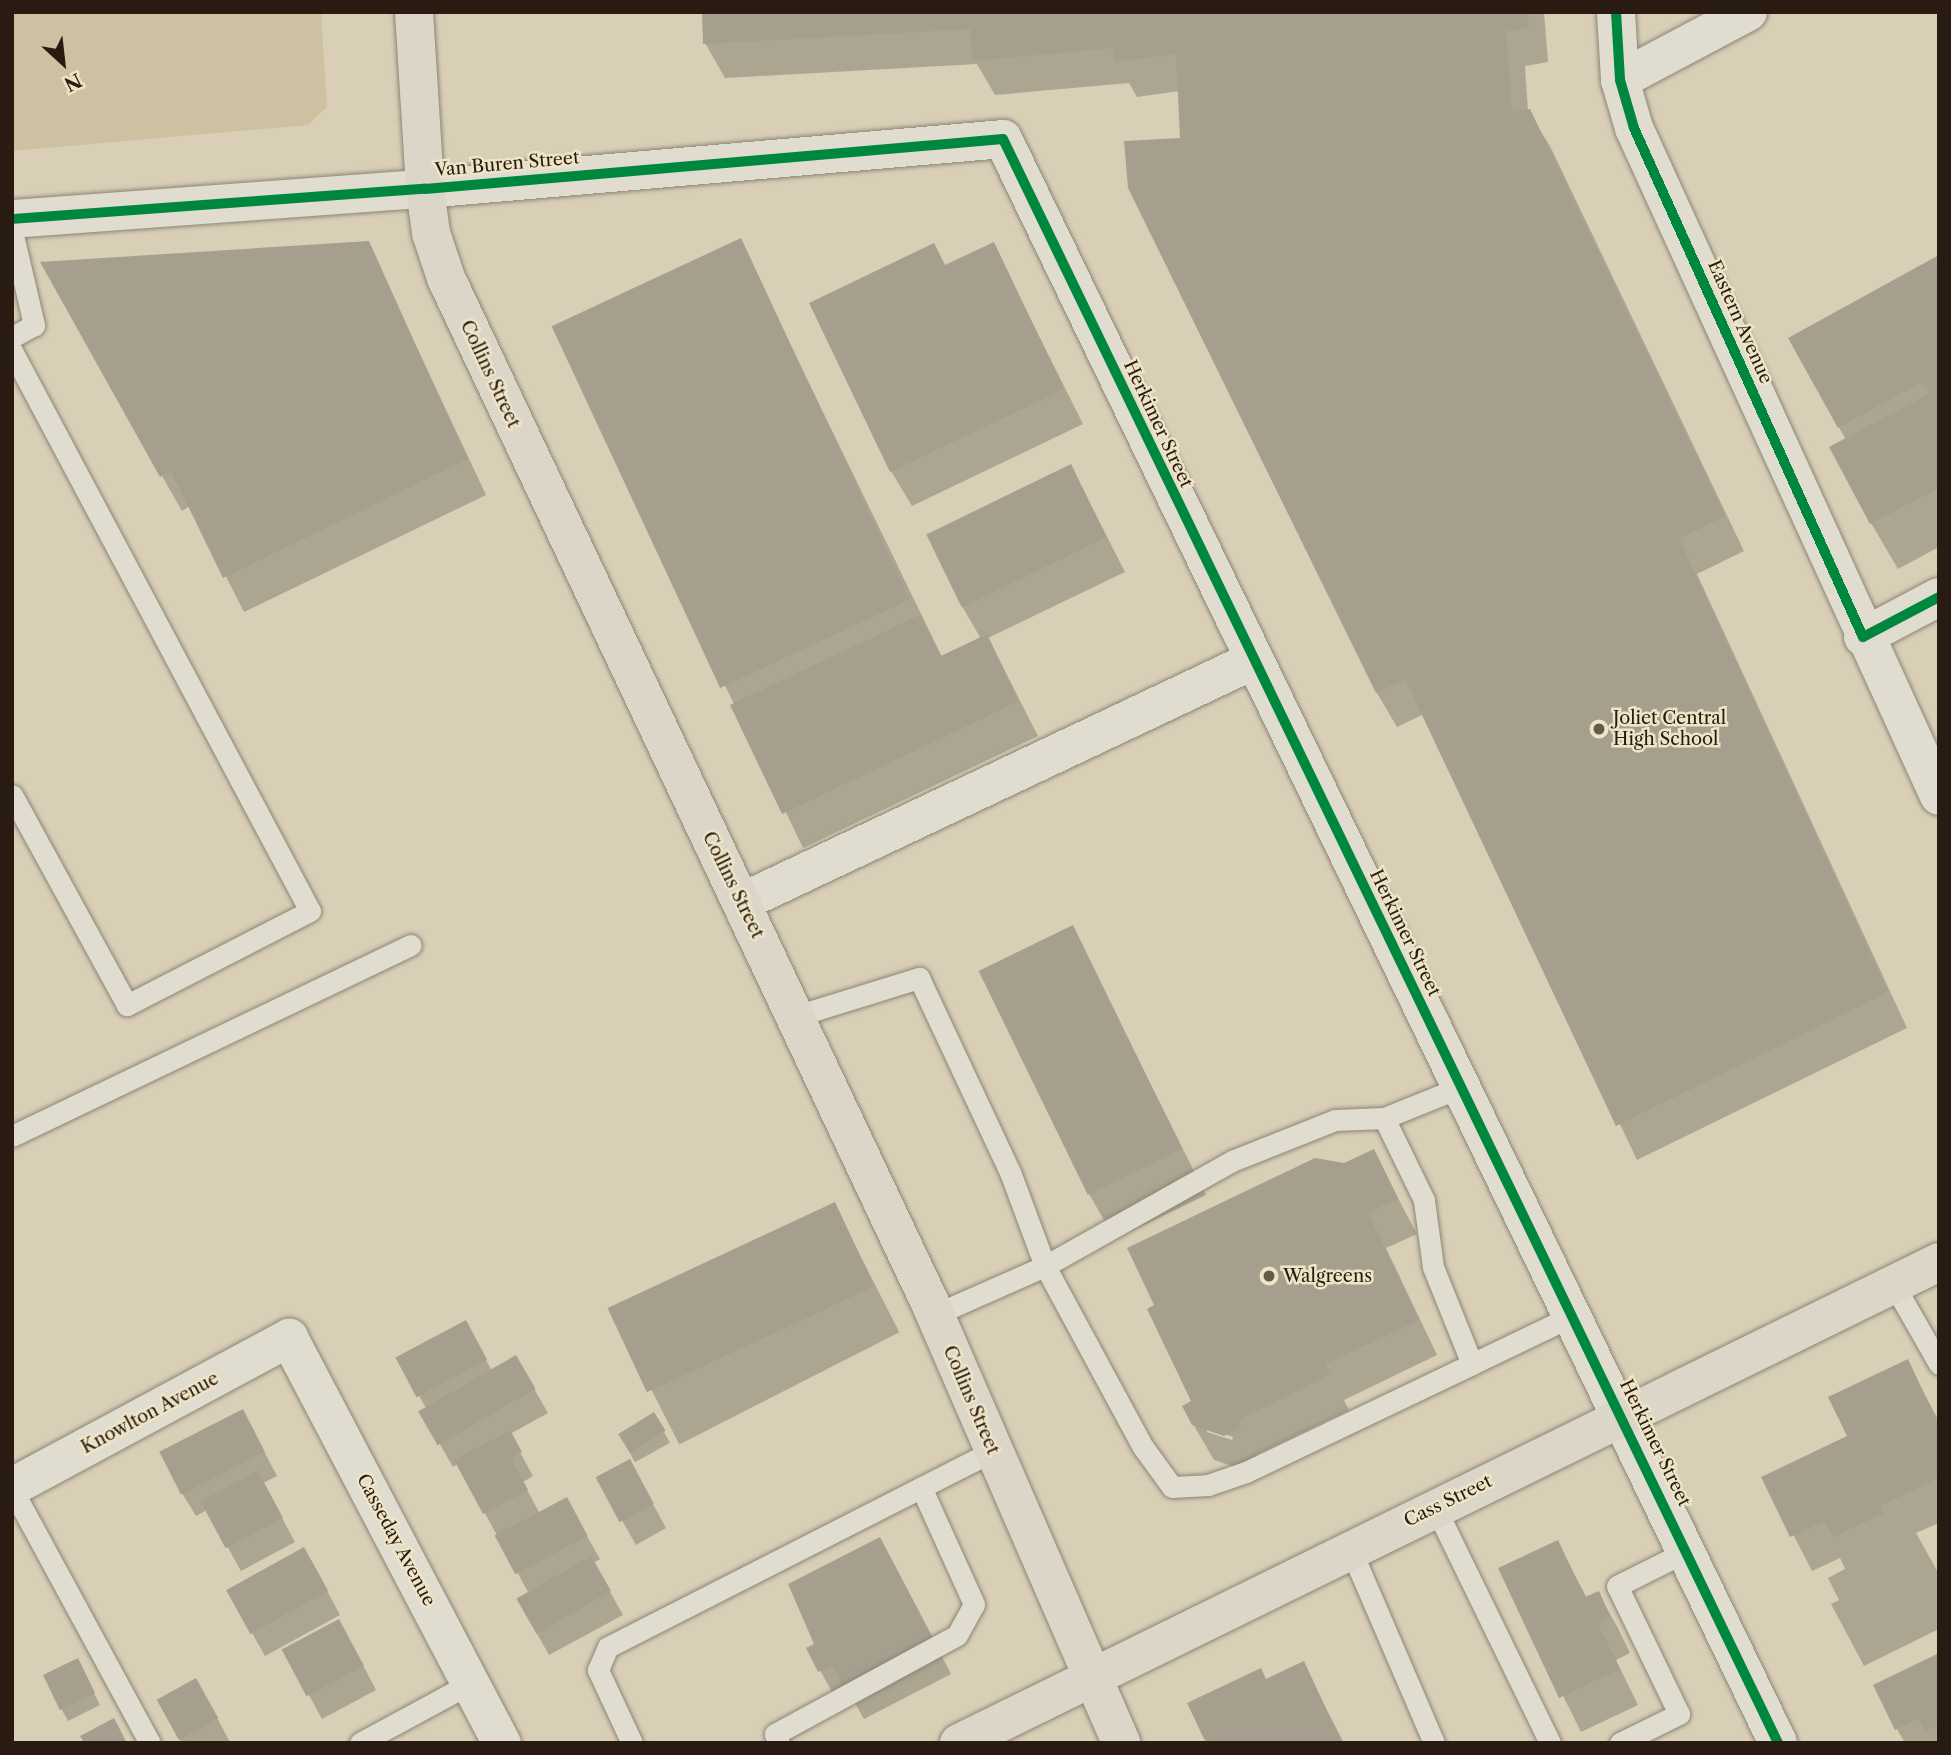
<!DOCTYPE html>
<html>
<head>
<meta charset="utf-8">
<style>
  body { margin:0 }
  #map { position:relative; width:1951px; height:1755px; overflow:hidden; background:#d8cfb6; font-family:"Libre Caslon Text",serif }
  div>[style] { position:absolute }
  .green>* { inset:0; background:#cec1a1 }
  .shadow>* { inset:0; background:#0003; transform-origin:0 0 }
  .building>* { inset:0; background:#a69f8e; transform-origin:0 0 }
  .roads { filter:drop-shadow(0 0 2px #8c8576) drop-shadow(0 0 2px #8c8576) }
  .lane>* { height:21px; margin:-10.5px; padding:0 10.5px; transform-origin:10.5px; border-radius:10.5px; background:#e0dcd0 }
  .street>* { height:38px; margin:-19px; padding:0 19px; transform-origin:19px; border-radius:19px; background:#e0dcd0 }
  .secondary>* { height:38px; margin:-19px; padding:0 19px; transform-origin:19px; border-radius:19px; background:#e0dcd0 }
  .primary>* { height:38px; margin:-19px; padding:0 19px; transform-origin:19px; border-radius:19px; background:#dbd6c7 }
  .cycleway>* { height:10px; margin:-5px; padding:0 5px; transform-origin:5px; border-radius:5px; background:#00873e }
  .dots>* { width:19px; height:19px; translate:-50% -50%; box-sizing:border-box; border:4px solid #eee4c7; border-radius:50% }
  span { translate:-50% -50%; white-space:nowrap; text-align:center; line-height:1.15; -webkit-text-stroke:5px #eee4c7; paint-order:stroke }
  .street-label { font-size:18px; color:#291b11 }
  .poi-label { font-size:18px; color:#291b11 }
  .left { translate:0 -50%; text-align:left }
  .frame { position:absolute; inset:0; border:14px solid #291b11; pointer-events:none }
  .north { position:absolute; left:28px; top:28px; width:70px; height:70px; -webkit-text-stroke:5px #eee4c7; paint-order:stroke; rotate:153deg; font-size:19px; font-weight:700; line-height:28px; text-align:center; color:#291b11 }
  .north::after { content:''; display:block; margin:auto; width:24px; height:32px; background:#291b11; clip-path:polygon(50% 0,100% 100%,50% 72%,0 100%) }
</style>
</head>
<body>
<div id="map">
  <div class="green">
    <i style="clip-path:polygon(12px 12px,321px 12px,327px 107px,308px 125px,12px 151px)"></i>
  </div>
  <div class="shadow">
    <i style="clip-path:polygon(704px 12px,1544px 12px,1548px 62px,1525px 66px,1528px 111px,1550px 146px,1744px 551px,1697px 574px,1907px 1028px,1637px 1160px,1424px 714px,1397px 727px,1377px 693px,1130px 188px,1182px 140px,1180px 91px,1137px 97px,1129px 83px,995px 95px,977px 64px,725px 78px,705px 43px)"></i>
    <i style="clip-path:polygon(740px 241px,942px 657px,981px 639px,962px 606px,1071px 466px,1125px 572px,988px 638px,1038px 736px,803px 848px,554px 329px)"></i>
    <i style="clip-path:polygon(368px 243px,486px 495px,244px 612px,190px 506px,182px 511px,162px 476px)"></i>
    <i style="clip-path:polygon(993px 244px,1083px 424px,912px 506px,891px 471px,934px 246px,946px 267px)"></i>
    <i style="clip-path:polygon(1939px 258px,1939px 547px,1898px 569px,1871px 523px,1846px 440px,1790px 338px)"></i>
    <i style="clip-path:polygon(1072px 927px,1206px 1195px,1115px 1239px,1089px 1194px)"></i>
    <i style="clip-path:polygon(evenodd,1373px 1151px,1417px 1234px,1386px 1248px,1437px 1355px,1344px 1400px,1349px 1410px,1256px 1455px,1260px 1463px,1245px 1470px,1214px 1460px,1193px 1424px,1194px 1402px,1344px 1165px,1373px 1151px,1207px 1428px,1233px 1437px,1232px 1440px,1207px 1432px,1207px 1428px)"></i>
    <i style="left:834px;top:1204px;width:144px;height:247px;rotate:63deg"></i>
    <i style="clip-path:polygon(465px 1323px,492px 1371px,516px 1357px,548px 1413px,510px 1434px,533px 1476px,523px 1482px,540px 1514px,566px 1499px,600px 1559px,594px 1563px,623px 1615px,549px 1655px,517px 1598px,528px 1592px,458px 1464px,453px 1467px,421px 1411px,426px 1408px,398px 1359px)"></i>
    <i style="clip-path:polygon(1907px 1362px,1939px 1421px,1939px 1523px,1916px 1533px,1939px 1574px,1939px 1629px,1864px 1666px,1831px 1604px,1839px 1600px,1828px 1578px,1845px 1569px,1840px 1558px,1812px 1571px,1764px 1478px,1849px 1437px)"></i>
    <i style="clip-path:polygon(243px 1411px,277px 1476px,263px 1483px,295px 1542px,241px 1571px,207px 1510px,196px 1516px,182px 1493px)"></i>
    <i style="left:654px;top:1414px;width:33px;height:40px;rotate:61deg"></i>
    <i style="clip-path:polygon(598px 1478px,642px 1484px,666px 1528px,636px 1545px)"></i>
    <i style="clip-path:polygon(1557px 1542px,1587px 1598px,1598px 1593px,1618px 1628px,1630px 1653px,1616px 1660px,1638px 1705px,1581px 1732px,1500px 1569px)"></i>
    <i style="clip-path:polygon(317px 1572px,340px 1615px,265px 1656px,228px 1590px)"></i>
    <i style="clip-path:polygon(899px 1574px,951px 1674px,864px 1719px,853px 1700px,840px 1706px,808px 1649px)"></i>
    <i style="clip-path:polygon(352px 1644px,376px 1690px,322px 1719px,285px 1651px)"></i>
    <i style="clip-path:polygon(1939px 1655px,1939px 1743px,1905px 1743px,1897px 1729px)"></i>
    <i style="clip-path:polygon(1303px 1664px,1344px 1743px,1207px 1743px,1266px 1681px)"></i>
    <i style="clip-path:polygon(83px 1671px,100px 1705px,68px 1721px,62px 1710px)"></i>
    <i style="clip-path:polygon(159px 1700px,209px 1703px,230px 1742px,182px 1743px)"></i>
  </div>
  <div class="building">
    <i style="clip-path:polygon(702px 12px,1528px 12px,1529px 28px,1506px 31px,1512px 112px,1530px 109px,1725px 516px,1679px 539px,1888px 992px,1616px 1126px,1405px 679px,1376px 693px,1128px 188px,1124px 141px,1180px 138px,1176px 54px,1115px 62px,1112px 48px,973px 61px,970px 29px,703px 44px)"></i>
    <i style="left:741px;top:238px;width:399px;height:209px;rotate:65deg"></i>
    <i style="clip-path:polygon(369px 241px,467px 459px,223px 578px,171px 471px,160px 477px,40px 262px)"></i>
    <i style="clip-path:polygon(994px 242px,1064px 389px,890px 472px,809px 303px,934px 243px,945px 265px)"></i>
    <i style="clip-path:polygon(1939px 255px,1939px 488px,1870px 524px,1829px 447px,1929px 394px,1922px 382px,1838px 428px,1788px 338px)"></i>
    <i style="left:1071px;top:464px;width:81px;height:161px;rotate:64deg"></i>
    <i style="clip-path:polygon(920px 615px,941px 656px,987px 634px,1019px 701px,782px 814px,730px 705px)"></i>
    <i style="left:1073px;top:925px;width:249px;height:105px;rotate:64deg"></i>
    <i style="clip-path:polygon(1374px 1149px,1398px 1198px,1368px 1213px,1419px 1320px,1325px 1364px,1330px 1375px,1238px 1420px,1241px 1427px,1224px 1436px,1192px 1425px,1182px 1406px,1191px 1401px,1147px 1309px,1154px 1305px,1127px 1248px,1315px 1158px,1344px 1163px)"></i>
    <i style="left:835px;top:1202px;width:93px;height:251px;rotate:65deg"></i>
    <i style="left:466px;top:1320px;width:45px;height:80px;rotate:62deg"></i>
    <i style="left:516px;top:1355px;width:39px;height:113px;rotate:60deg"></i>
    <i style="clip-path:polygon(1908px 1359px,1939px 1425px,1939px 1478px,1880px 1506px,1884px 1513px,1833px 1537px,1825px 1521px,1790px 1537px,1761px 1477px,1847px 1436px,1828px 1397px)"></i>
    <i style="left:243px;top:1409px;width:48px;height:94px;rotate:63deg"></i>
    <i style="left:654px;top:1412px;width:22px;height:42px;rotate:58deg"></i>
    <i style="clip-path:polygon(510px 1430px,522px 1452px,511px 1458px,528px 1490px,483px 1514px,454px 1460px)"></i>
    <i style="left:630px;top:1459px;width:51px;height:39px;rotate:62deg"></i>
    <i style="left:258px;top:1471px;width:53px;height:65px;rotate:62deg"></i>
    <i style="left:567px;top:1497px;width:44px;height:82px;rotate:62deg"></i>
    <i style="clip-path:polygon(880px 1537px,933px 1638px,843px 1686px,832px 1665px,818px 1672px,806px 1648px,814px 1644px,788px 1584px)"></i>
    <i style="clip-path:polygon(1558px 1540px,1585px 1597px,1599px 1591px,1611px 1618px,1598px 1624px,1620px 1669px,1559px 1698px,1498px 1568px)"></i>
    <i style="left:304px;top:1547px;width:50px;height:89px;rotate:61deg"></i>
    <i style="left:591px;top:1556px;width:40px;height:86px;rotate:60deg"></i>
    <i style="left:339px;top:1619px;width:53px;height:65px;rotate:62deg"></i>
    <i style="clip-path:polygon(1939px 1653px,1939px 1724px,1925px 1731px,1918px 1718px,1895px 1730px,1873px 1685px)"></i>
    <i style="left:78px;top:1658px;width:39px;height:39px;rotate:64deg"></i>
    <i style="clip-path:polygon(1304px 1661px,1342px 1743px,1206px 1743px,1187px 1703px,1261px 1668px,1266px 1679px)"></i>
    <i style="left:196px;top:1678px;width:46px;height:45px;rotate:61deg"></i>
    <i style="clip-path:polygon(114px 1718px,127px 1743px,84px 1743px,80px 1736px)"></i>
  </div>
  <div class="roads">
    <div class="lane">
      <i style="left:12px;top:231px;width:97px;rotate:76.8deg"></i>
      <i style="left:34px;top:325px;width:25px;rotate:151deg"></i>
      <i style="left:12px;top:351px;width:634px;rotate:61.98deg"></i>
      <i style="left:310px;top:911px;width:206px;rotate:152.8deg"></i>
      <i style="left:127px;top:1005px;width:239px;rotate:-118.7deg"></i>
      <i style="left:796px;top:1016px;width:129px;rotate:-17.2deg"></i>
      <i style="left:919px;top:978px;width:214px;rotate:64.9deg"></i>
      <i style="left:1010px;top:1172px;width:100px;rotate:69.6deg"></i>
      <i style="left:1045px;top:1266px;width:121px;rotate:156.2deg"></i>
      <i style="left:1384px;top:1118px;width:83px;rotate:-21.9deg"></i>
      <i style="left:12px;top:1136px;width:442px;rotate:-25.6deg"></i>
      <i style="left:1894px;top:1285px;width:91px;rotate:60.3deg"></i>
      <i style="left:1472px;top:1364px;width:105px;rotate:-111.9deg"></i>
      <i style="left:1433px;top:1267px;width:68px;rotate:-97.7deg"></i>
      <i style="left:1424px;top:1200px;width:91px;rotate:-116deg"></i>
      <i style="left:1384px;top:1118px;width:49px;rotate:177.7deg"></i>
      <i style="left:1335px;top:1120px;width:111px;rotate:158.3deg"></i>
      <i style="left:1232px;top:1161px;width:214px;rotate:150.7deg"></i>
      <i style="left:1045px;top:1266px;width:206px;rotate:61.6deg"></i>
      <i style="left:1143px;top:1447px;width:49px;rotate:54.1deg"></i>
      <i style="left:1172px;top:1487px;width:36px;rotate:-3deg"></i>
      <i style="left:1208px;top:1485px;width:40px;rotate:-18.9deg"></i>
      <i style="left:1246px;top:1472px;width:250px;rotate:-25.5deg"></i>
      <i style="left:1472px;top:1364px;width:113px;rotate:-25.7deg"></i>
      <i style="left:12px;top:1489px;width:289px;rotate:61.5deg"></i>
      <i style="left:1435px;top:1507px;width:263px;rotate:64deg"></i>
      <i style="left:1350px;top:1548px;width:212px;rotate:66.7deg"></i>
      <i style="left:360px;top:1743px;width:126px;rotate:-28.4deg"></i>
      <i style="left:632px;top:1743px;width:81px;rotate:-115deg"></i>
      <i style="left:598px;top:1670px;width:25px;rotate:-67deg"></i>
      <i style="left:608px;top:1647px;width:431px;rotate:-27deg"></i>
      <i style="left:779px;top:1743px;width:10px;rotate:-114deg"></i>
      <i style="left:775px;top:1734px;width:207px;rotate:-28.5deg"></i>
      <i style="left:957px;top:1635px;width:35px;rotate:-61deg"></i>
      <i style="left:974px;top:1604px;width:128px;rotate:-114.4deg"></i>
      <i style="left:1620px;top:1743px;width:66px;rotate:-26.2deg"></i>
      <i style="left:1679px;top:1714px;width:142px;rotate:-115.8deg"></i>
      <i style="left:1617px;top:1586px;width:78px;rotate:-26.6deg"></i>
    </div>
    <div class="street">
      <i style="left:1620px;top:80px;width:145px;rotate:-28deg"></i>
      <i style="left:12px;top:219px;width:414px;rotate:-4.2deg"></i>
      <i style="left:425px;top:189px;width:580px;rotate:-4.94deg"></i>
      <i style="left:1003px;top:139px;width:1781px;rotate:64.21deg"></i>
      <i style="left:742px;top:902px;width:564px;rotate:-25.29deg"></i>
      <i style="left:12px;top:1487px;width:315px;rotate:-28.3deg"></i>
      <i style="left:289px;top:1338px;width:458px;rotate:62.3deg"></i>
    </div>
    <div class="secondary">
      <i style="left:1616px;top:12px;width:68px;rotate:86.6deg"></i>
      <i style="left:1620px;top:80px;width:50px;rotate:73.7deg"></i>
      <i style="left:1634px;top:128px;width:734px;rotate:65.46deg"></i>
      <i style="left:1863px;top:637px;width:86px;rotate:-27.8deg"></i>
    </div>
    <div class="primary">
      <i style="left:414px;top:12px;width:177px;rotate:86.4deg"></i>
      <i style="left:425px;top:189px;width:44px;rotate:82.2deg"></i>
      <i style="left:431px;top:233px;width:47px;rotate:71.6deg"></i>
      <i style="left:446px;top:278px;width:1134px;rotate:64.72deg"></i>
      <i style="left:930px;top:1303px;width:480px;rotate:66.5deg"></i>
      <i style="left:959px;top:1743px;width:1092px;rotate:-26.14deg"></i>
    </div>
  </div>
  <div class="cycleway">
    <i style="left:1616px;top:12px;width:68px;rotate:86.6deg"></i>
    <i style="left:1620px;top:80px;width:50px;rotate:73.7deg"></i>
    <i style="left:1634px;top:128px;width:558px;rotate:65.78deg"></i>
    <i style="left:1863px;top:637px;width:86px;rotate:-27.8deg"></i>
    <i style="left:12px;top:219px;width:414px;rotate:-4.2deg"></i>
    <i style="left:425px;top:189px;width:580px;rotate:-4.94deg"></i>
    <i style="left:1003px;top:139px;width:1781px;rotate:64.21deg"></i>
  </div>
  <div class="dots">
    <i style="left:1599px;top:729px;background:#665a4b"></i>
    <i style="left:1269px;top:1276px;background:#665a4b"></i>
  </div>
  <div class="street-label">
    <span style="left:507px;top:164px;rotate:-5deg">Van Buren Street</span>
    <span style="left:1740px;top:322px;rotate:66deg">Eastern Avenue</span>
    <span style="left:490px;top:374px;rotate:65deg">Collins Street</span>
    <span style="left:1158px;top:424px;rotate:65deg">Herkimer Street</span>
    <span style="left:733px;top:885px;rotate:64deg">Collins Street</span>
    <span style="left:1405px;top:933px;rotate:64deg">Herkimer Street</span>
    <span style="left:971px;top:1400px;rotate:67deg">Collins Street</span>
    <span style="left:150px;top:1413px;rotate:-28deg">Knowlton Avenue</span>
    <span style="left:1655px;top:1443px;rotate:64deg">Herkimer Street</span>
    <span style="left:1448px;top:1501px;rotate:-26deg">Cass Street</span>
    <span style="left:396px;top:1540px;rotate:62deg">Casseday Avenue</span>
  </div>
  <div class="poi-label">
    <span class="left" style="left:1613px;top:729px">Joliet Central<br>High School</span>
    <span class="left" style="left:1283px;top:1276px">Walgreens</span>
  </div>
  <div class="frame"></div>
  <div class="north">N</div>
</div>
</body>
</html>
